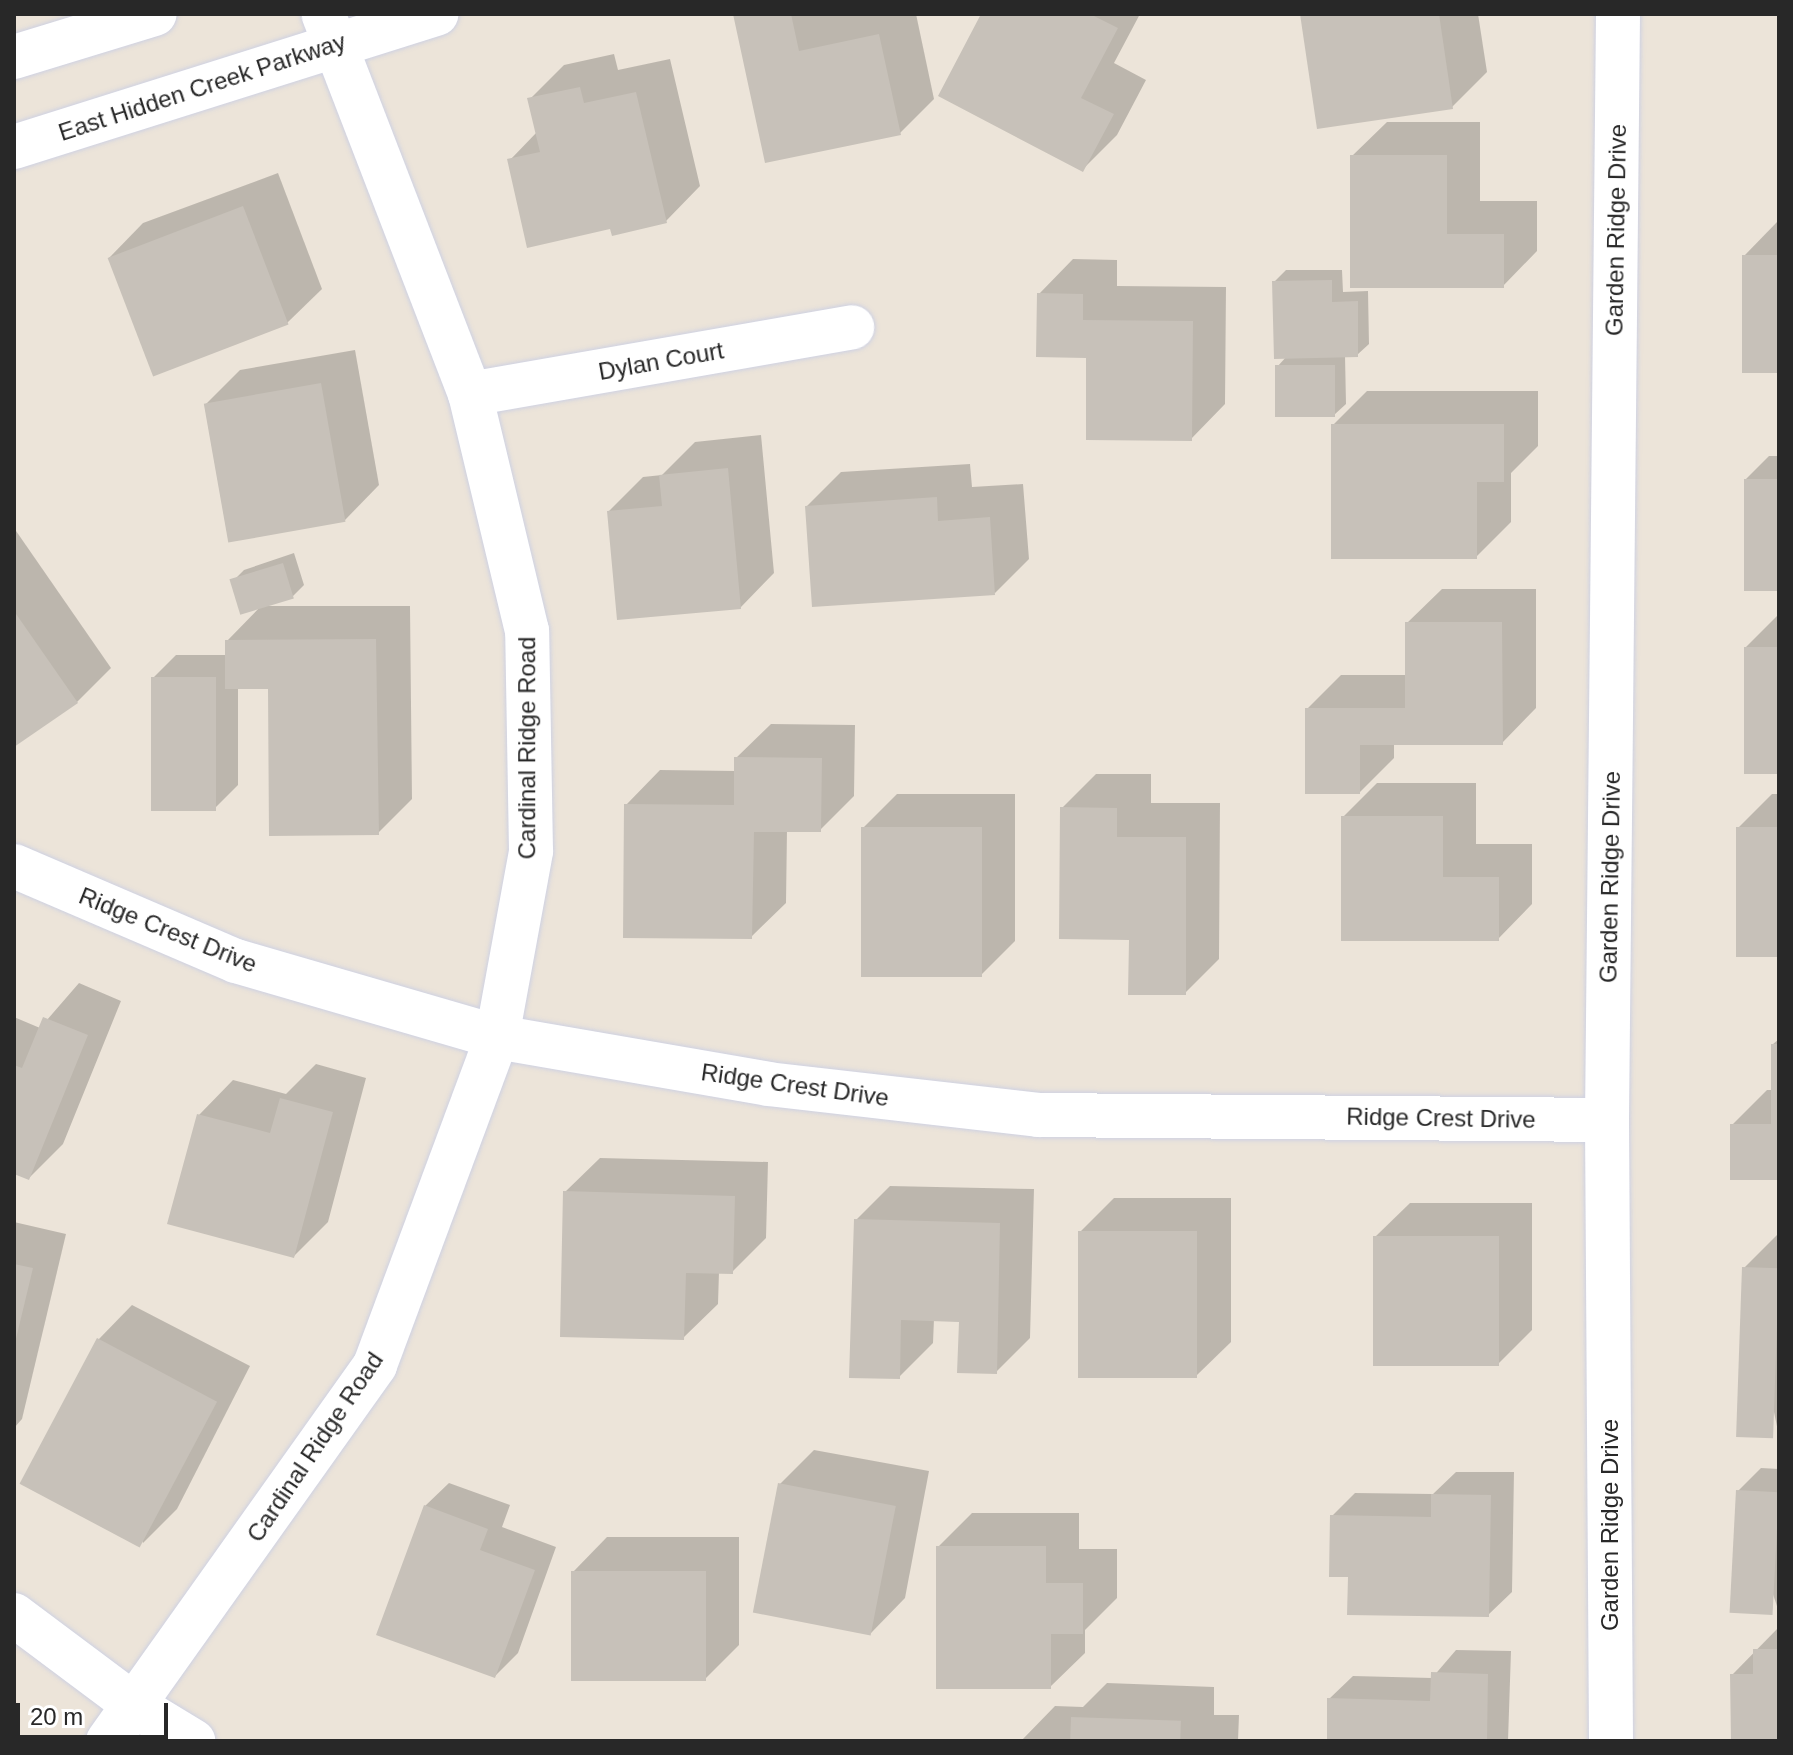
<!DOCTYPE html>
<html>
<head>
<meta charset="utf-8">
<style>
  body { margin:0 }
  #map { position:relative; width:1793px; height:1755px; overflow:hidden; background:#ece4d9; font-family:Arial,sans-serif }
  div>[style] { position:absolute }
  .shadow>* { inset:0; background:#0003 }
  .building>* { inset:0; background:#c7c1b9; transform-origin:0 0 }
  .roads { filter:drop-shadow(0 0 2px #ced1e2) drop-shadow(0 0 2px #ced1e2) }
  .minor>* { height:44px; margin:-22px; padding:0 22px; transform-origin:22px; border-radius:22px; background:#fff }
  .secondary>* { height:44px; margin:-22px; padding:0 22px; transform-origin:22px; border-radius:22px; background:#fff }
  span { translate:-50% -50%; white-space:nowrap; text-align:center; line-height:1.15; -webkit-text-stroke:6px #fff; paint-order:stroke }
  .street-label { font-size:24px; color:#282828 }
  .frame { position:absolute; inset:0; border:16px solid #282828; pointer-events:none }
  .scale { position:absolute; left:16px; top:1703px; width:152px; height:36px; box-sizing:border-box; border:4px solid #282828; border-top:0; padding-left:10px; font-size:24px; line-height:28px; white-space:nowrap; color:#282828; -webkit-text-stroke:6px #fff; paint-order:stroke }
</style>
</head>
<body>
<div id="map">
  <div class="shadow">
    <i style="clip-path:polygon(735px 14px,916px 14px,934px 99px,900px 133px)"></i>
    <i style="clip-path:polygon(983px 14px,1140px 14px,1114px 63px,1146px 80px,1117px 135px,1083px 169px)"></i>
    <i style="clip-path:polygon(1302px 14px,1478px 14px,1487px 72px,1452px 107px)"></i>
    <i style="clip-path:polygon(614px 54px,618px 70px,670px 59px,700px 186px,666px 221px,612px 226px,510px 160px,537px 132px,530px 99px,564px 65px)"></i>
    <i style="clip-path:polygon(1387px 122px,1480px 122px,1480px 201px,1537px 201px,1537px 251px,1503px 286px,1352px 156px)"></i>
    <i style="clip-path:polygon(278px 173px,322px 289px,287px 323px,153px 374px,109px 258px,143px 223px)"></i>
    <i style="clip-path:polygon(1778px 221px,1779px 221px,1779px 371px,1744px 256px)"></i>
    <i style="clip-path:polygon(1073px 259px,1117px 260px,1117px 286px,1226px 287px,1225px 404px,1191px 439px,1088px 356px,1039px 294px)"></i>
    <i style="clip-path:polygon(1286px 270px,1342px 270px,1343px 292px,1368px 291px,1369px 344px,1357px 355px,1345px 355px,1346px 404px,1334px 415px,1277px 367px,1287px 356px,1274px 282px)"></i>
    <i style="clip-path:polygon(355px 350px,379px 485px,345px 520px,206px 404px,240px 370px)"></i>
    <i style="clip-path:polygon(1367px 391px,1538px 391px,1538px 446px,1511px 473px,1511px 522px,1476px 557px,1333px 425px)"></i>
    <i style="clip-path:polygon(761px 435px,774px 573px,740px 608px,609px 511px,643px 477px,662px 475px,695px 442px)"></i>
    <i style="clip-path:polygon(1769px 456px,1779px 456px,1779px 589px,1746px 479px)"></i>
    <i style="clip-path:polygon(970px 464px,972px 487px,1023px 484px,1029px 559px,995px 593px,807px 506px,841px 472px)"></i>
    <i style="clip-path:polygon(14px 528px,111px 668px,77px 702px,14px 745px)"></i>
    <i style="clip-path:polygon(294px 553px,304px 585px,293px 596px,264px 606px,410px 606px,412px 799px,378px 833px,270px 687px,238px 687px,238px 785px,215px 808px,153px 678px,176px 655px,227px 655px,227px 641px,261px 606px,233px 581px,244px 570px)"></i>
    <i style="clip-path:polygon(1442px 589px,1536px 589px,1536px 708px,1502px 743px,1394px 743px,1394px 758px,1360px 792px,1307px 709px,1341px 675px,1407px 675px,1407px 623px)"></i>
    <i style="clip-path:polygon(1779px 614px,1779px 772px,1746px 647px)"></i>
    <i style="clip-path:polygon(771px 724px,855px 725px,854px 796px,820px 830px,787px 830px,786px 903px,751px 937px,626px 805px,660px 770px,736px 771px,736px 758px)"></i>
    <i style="clip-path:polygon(1096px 774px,1151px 774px,1151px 803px,1220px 803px,1219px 959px,1185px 993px,1131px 938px,1062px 808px)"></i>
    <i style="clip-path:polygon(1377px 783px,1476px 783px,1476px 844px,1532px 844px,1532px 904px,1498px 939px,1343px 817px)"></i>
    <i style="clip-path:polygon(897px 794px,1015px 794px,1015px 941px,981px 975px,863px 828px)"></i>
    <i style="clip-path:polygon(1772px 794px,1779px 794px,1779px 955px,1738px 828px)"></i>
    <i style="clip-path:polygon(79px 983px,121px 1001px,63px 1144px,29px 1178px,14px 1172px,14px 1017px,40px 1028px)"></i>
    <i style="clip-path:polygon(1779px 1039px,1779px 1178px,1732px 1125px,1767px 1090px,1773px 1090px,1773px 1044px)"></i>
    <i style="clip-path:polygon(316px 1064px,366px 1078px,328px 1222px,294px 1256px,199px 1115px,233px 1080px,286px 1094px)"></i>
    <i style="clip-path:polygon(600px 1158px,768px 1162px,766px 1238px,732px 1272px,719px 1272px,718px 1304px,683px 1338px,565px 1192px)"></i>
    <i style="clip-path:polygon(890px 1186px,1034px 1189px,1030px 1338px,996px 1372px,961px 1320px,934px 1319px,933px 1343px,899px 1377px,856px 1220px)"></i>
    <i style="clip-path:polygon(1114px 1198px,1231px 1198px,1231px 1342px,1196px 1376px,1080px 1232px)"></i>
    <i style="clip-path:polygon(1410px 1203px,1532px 1203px,1532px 1330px,1498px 1364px,1375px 1237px)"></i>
    <i style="clip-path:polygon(14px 1222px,66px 1234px,22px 1419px,14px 1428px)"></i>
    <i style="clip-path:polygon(1778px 1234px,1779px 1234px,1779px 1436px,1744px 1268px)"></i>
    <i style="clip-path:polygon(132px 1305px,250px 1366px,177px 1509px,143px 1543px,98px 1340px)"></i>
    <i style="clip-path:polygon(814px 1450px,929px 1471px,905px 1598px,871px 1633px,780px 1484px)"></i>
    <i style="clip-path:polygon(1761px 1468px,1779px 1469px,1779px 1612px,1738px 1491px)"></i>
    <i style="clip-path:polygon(1456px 1472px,1514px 1472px,1512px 1592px,1488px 1615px,1350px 1575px,1332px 1516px,1355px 1493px,1433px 1494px)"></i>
    <i style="clip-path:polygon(449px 1483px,510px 1505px,502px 1527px,556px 1547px,518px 1653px,495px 1676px,425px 1506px)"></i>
    <i style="clip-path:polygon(972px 1513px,1079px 1513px,1079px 1549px,1117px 1549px,1117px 1598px,1085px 1630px,1085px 1653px,1050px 1687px,938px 1547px)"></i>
    <i style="clip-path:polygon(607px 1537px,739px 1537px,739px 1645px,705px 1679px,573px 1572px)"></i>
    <i style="clip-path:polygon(1779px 1627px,1779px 1741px,1733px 1741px,1732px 1675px)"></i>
    <i style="clip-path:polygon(1456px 1650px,1511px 1651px,1508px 1741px,1329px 1741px,1329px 1699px,1353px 1676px,1432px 1678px)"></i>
    <i style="clip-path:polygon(1107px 1683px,1214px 1687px,1214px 1715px,1239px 1715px,1238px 1741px,1021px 1741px,1055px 1706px,1083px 1707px)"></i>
  </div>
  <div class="building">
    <i style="clip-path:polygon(733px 14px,791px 14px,799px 51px,879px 34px,901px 135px,765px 163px)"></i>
    <i style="clip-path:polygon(981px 14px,1090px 14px,1118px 28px,1081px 98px,1114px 114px,1083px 172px,938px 96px)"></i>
    <i style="clip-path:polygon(1300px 14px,1439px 14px,1453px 109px,1317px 129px)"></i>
    <i style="clip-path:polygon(580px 87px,584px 103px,636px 92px,667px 223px,612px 236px,610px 229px,527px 248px,507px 159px,540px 152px,527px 98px)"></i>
    <i style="clip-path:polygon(1350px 155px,1447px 155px,1447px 234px,1504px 234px,1504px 288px,1350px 288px)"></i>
    <i style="left:243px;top:206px;width:127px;height:145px;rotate:69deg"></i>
    <i style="left:1742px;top:255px;width:37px;height:118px"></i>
    <i style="clip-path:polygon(1332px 280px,1332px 302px,1358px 301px,1358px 357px,1274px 359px,1272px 281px)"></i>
    <i style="clip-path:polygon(1037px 293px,1083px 294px,1083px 320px,1193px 321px,1192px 441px,1086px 440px,1086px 358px,1036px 357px)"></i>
    <i style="left:1335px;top:365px;width:52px;height:60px;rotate:90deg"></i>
    <i style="left:321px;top:383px;width:141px;height:119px;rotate:80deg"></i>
    <i style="clip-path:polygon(1331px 424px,1504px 424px,1504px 482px,1477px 482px,1477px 559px,1331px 559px)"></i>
    <i style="clip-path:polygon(728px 468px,741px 609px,617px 620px,607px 511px,662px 506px,659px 475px)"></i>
    <i style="left:1744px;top:479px;width:35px;height:112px"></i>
    <i style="clip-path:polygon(937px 497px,938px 521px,990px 517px,995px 595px,812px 607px,805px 506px)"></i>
    <i style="left:283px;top:563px;width:37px;height:56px;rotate:73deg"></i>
    <i style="clip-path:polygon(14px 611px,78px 703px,14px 747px)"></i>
    <i style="clip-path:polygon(1405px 622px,1502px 622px,1503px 745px,1360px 745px,1360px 794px,1305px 794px,1305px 708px,1405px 708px)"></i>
    <i style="clip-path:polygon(376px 639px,379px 835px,269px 836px,268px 689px,225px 689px,225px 640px)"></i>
    <i style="left:1744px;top:647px;width:35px;height:127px"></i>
    <i style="left:151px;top:677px;width:65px;height:134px"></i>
    <i style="clip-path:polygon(734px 757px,822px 758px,821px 832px,754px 832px,752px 939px,623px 938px,624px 804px,734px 805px)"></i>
    <i style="clip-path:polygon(1060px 807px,1117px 808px,1117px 837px,1186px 837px,1186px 995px,1128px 995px,1129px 940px,1059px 939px)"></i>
    <i style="clip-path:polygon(1341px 816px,1443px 816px,1443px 877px,1499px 877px,1499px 941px,1341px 941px)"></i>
    <i style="left:861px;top:827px;width:121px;height:150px"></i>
    <i style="left:1736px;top:827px;width:43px;height:130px"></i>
    <i style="clip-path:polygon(43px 1017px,88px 1035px,29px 1180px,14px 1174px,14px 1065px,22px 1068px)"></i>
    <i style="clip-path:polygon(1771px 1044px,1779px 1044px,1779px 1180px,1730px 1180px,1730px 1124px,1771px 1124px)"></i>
    <i style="clip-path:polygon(280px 1098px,333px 1112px,294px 1258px,167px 1224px,197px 1114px,270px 1133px)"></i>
    <i style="clip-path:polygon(563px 1191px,735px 1196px,733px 1274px,686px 1273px,684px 1340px,560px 1337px)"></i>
    <i style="clip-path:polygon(854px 1219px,1000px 1223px,997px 1374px,957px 1373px,959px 1322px,901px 1320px,900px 1379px,849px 1378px)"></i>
    <i style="left:1078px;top:1231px;width:119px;height:147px"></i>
    <i style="left:1373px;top:1236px;width:126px;height:130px"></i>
    <i style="clip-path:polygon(14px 1264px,33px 1268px,15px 1343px,14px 1343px)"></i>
    <i style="left:1742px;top:1267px;width:37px;height:170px;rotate:2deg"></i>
    <i style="left:97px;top:1338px;width:136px;height:165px;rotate:28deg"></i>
    <i style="left:778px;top:1483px;width:120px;height:132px;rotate:11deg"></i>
    <i style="left:1736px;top:1490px;width:43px;height:123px;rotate:3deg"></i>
    <i style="clip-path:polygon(1431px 1494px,1491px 1495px,1489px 1617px,1347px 1615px,1348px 1577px,1329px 1577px,1330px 1515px,1431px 1517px)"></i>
    <i style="clip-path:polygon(424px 1505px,488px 1529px,480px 1550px,535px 1570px,495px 1678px,376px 1635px)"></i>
    <i style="clip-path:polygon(936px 1546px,1046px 1546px,1046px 1583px,1083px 1583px,1083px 1634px,1051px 1634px,1051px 1689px,936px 1689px)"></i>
    <i style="left:571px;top:1571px;width:135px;height:110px"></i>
    <i style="clip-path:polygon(1753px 1649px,1779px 1649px,1779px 1741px,1731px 1741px,1730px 1674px,1753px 1674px)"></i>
    <i style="clip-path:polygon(1431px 1672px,1488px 1674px,1487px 1741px,1327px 1741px,1327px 1698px,1430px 1701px)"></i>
    <i style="left:1071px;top:1717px;width:110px;height:24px;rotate:2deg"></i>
  </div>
  <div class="roads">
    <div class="minor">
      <i style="left:470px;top:394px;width:388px;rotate:-9.9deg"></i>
      <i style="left:14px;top:866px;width:241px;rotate:23.2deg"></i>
      <i style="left:236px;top:961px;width:272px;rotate:16.2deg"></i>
      <i style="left:497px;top:1037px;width:275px;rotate:9.8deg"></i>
      <i style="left:768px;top:1084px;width:272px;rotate:6.5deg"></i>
      <i style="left:1038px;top:1115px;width:569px;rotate:0.5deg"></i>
      <i style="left:14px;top:1615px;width:154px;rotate:36.8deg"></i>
      <i style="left:137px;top:1707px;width:66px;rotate:31.3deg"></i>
      <i style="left:108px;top:1741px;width:461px;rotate:-54.6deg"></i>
      <i style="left:375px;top:1365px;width:350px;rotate:-69.6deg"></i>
      <i style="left:497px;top:1037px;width:189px;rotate:-79.6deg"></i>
      <i style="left:531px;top:851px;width:220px;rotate:-91deg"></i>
      <i style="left:527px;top:631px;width:244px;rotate:-103.5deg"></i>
      <i style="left:470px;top:394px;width:407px;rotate:-111.1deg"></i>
      <i style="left:1611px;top:1741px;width:621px;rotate:-90.37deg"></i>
      <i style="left:1607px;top:1120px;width:1106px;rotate:-89.43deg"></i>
    </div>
    <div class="secondary">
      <i style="left:14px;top:57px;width:147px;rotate:-17deg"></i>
      <i style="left:14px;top:147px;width:443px;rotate:-17.5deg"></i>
    </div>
  </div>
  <div class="street-label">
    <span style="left:202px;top:87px;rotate:-18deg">East Hidden Creek Parkway</span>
    <span style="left:1616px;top:230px;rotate:-89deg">Garden Ridge Drive</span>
    <span style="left:661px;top:361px;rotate:-10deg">Dylan Court</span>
    <span style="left:527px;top:748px;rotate:-90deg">Cardinal Ridge Road</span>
    <span style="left:1610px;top:877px;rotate:-89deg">Garden Ridge Drive</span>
    <span style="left:168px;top:930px;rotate:22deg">Ridge Crest Drive</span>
    <span style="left:795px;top:1085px;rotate:8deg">Ridge Crest Drive</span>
    <span style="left:1441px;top:1118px;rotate:1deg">Ridge Crest Drive</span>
    <span style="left:315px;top:1447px;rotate:-56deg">Cardinal Ridge Road</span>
    <span style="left:1610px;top:1525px;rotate:-90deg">Garden Ridge Drive</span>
  </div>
  <div class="frame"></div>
  <div class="scale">20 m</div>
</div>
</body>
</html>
